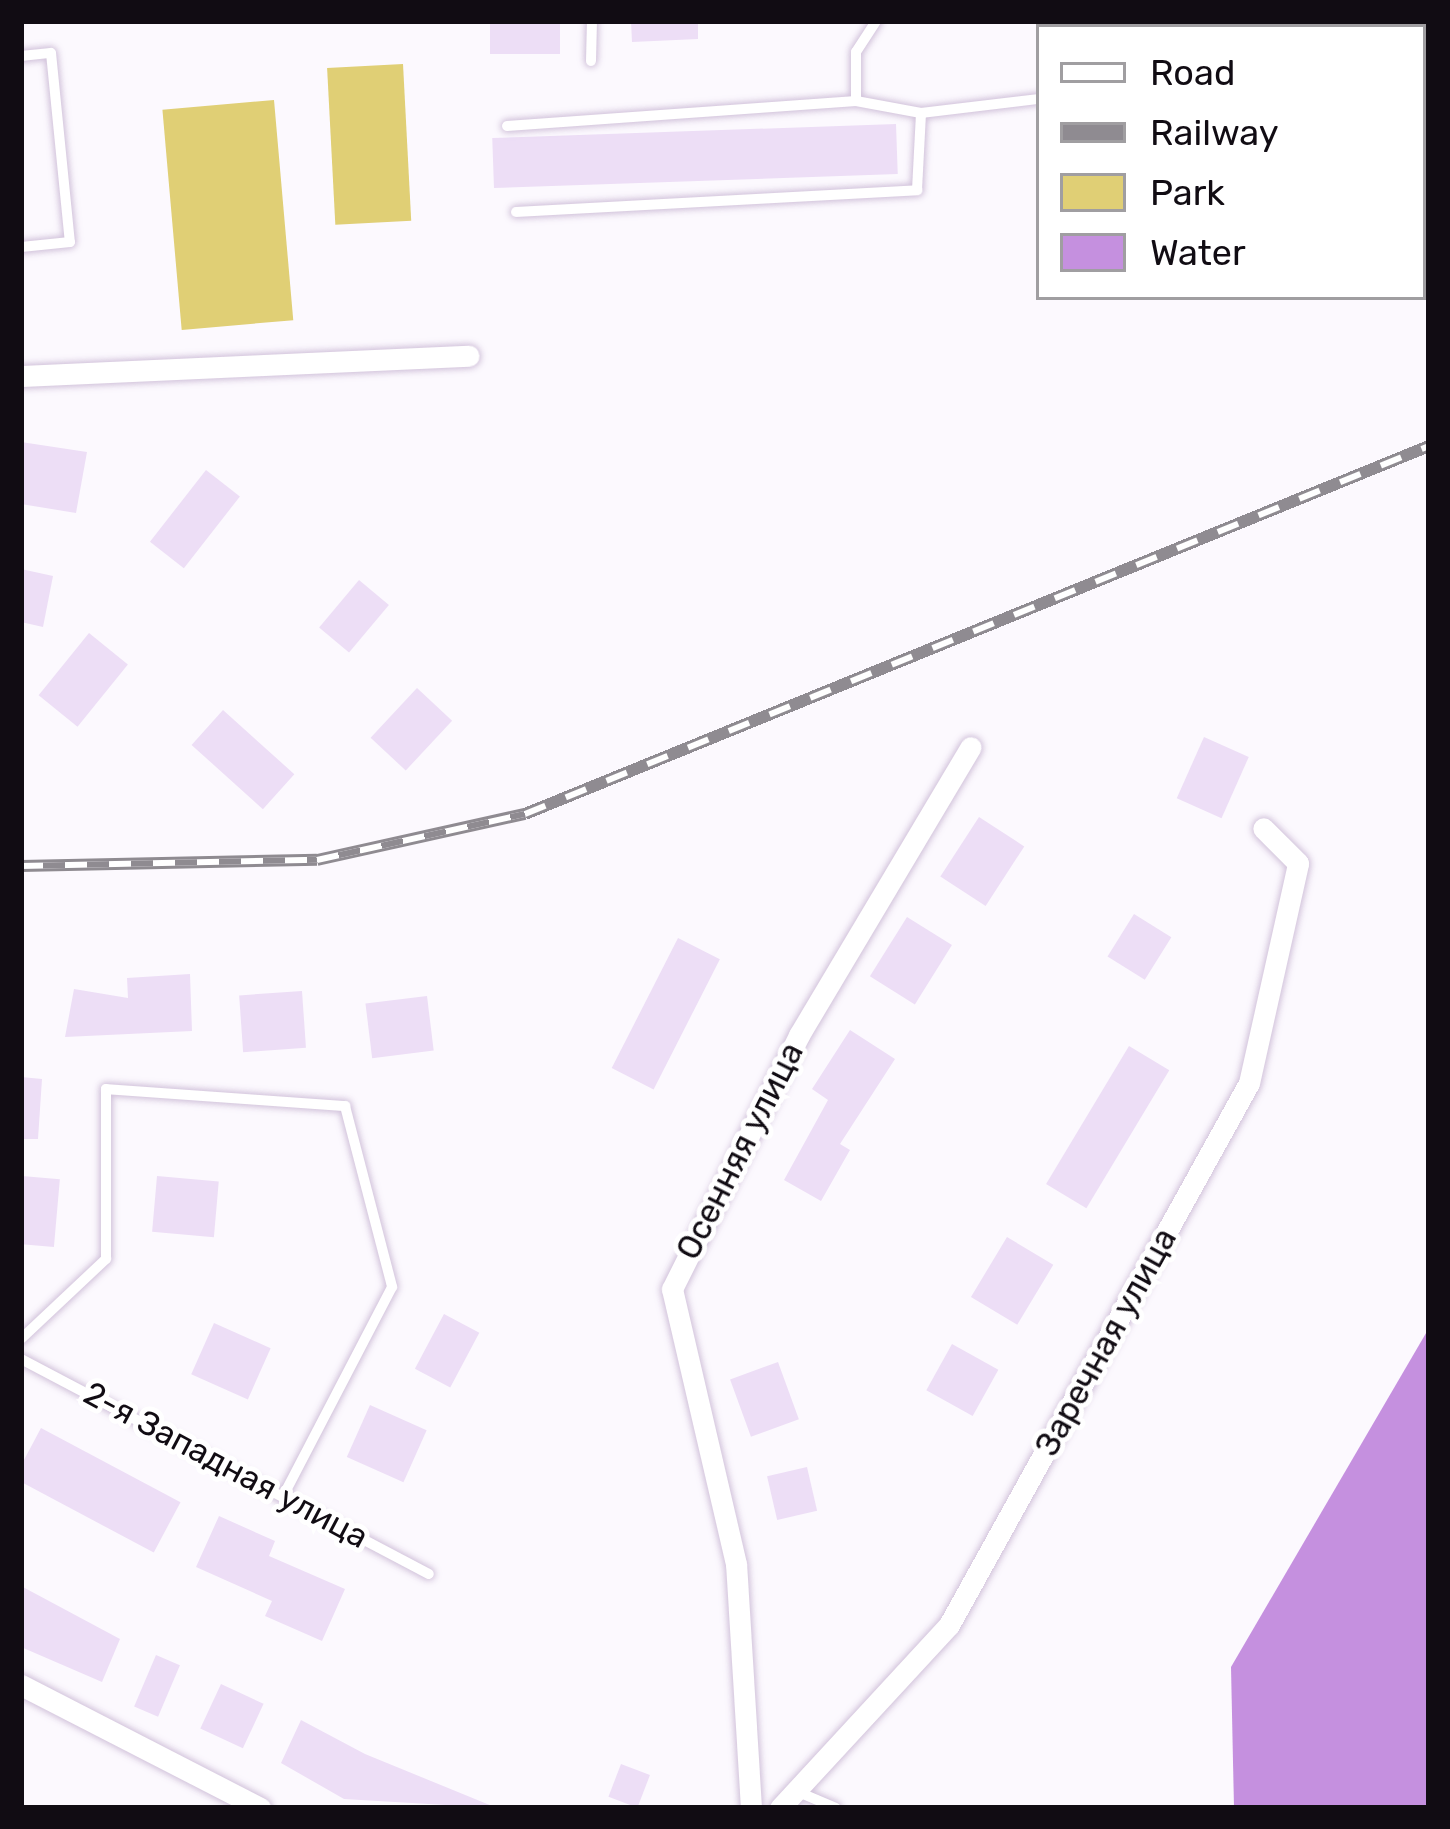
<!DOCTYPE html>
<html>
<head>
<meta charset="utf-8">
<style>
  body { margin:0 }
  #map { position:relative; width:1450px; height:1829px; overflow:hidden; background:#fcf9fe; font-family:Rubik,sans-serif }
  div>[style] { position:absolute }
  .green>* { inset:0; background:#e0cf75; transform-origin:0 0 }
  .water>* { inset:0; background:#c590df }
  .building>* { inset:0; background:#eddef6; transform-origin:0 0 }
  .roads { filter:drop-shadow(0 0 3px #d2c3db) drop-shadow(0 0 3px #d2c3db) }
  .lane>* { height:10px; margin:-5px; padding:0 5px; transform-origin:5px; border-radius:5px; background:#fff }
  .street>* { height:21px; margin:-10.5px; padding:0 10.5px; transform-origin:10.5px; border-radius:10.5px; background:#fff }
  .rail>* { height:12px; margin-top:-6px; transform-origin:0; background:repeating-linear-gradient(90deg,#fff 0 22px,#8f8b91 0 44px); box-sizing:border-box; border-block:3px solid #8f8b91 }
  span { translate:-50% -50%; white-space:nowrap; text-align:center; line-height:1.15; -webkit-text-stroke:10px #fff; paint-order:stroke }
  .street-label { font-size:33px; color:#110c13 }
  .frame { position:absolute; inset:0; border:24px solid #110c13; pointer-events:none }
  .legend { position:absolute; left:1036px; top:24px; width:390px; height:276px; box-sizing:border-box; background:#fff; border:3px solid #a09ea1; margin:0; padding:15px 21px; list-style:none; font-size:36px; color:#110c13 }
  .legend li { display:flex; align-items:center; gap:24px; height:60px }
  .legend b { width:60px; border:3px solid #a09ea1 }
</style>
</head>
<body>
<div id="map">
  <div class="green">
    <i style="left:403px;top:64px;width:157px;height:76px;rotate:87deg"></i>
    <i style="left:274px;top:100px;width:221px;height:112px;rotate:85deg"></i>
  </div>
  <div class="water">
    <i style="clip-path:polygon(1429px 1328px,1429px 1808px,1234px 1808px,1231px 1667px)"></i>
  </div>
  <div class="building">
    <i style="left:490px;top:21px;width:70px;height:33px"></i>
    <i style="clip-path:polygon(631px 21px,698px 21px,698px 39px,632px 42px)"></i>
    <i style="left:896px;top:124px;width:50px;height:404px;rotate:88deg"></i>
    <i style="clip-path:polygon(21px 442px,87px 452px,76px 513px,21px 504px)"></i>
    <i style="left:206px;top:470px;width:43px;height:91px;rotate:38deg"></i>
    <i style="clip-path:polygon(21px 569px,53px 576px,43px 627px,21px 622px)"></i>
    <i style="left:359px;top:580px;width:39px;height:62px;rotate:40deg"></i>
    <i style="left:89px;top:633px;width:50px;height:80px;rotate:39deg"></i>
    <i style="left:417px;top:688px;width:48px;height:68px;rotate:43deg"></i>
    <i style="left:223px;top:710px;width:96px;height:47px;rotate:42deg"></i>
    <i style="left:1204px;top:737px;width:49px;height:67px;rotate:24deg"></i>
    <i style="left:979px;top:817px;width:54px;height:71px;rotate:33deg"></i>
    <i style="left:1134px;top:914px;width:44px;height:50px;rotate:32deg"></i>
    <i style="left:907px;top:917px;width:53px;height:70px;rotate:32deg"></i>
    <i style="left:678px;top:938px;width:47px;height:146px;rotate:27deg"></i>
    <i style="clip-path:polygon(190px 974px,192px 1031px,65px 1037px,74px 989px,128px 998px,127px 978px)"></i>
    <i style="left:302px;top:991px;width:57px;height:63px;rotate:86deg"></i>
    <i style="left:427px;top:996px;width:55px;height:62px;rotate:83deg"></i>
    <i style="clip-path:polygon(850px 1030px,895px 1059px,840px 1144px,850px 1150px,821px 1201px,784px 1180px,828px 1100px,812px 1089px)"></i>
    <i style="left:1129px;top:1046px;width:47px;height:161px;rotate:31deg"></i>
    <i style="clip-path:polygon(21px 1077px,42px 1079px,38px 1139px,21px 1139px)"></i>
    <i style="left:22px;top:1176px;width:38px;height:68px;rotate:5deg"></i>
    <i style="left:157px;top:1176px;width:62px;height:56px;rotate:5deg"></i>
    <i style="left:1007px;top:1237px;width:54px;height:70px;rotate:31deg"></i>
    <i style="left:444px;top:1314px;width:40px;height:62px;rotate:28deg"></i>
    <i style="left:214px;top:1323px;width:62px;height:56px;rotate:24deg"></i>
    <i style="left:952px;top:1344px;width:53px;height:53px;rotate:29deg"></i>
    <i style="left:778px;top:1362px;width:61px;height:51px;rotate:70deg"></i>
    <i style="left:370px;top:1405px;width:62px;height:57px;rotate:24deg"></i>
    <i style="left:41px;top:1428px;width:158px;height:57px;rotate:28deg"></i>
    <i style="left:807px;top:1467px;width:45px;height:41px;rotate:77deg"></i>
    <i style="clip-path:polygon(219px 1516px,275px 1541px,269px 1556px,345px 1589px,322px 1641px,265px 1616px,272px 1601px,196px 1567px)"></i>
    <i style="clip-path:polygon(21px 1586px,120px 1639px,102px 1682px,21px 1647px)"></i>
    <i style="left:156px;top:1655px;width:26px;height:56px;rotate:23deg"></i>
    <i style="left:221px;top:1684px;width:47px;height:49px;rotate:25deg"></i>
    <i style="clip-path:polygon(301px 1720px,365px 1754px,497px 1808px,344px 1799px,281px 1763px)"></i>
    <i style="left:621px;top:1764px;width:31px;height:35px;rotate:21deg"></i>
  </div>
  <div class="roads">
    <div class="lane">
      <i style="left:1247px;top:27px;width:13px;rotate:-27deg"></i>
      <i style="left:21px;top:56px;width:30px;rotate:-6deg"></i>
      <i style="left:51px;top:53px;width:190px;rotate:84.3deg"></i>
      <i style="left:70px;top:242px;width:49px;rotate:174.2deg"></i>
      <i style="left:591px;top:61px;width:40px;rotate:-88.6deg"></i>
      <i style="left:856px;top:101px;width:66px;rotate:10.5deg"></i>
      <i style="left:921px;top:113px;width:119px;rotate:-6.8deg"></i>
      <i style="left:507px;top:126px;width:350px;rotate:-4.1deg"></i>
      <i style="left:856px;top:101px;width:49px;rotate:-90deg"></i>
      <i style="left:856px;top:52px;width:37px;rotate:-57deg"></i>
      <i style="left:516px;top:212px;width:402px;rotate:-3.1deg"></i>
      <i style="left:917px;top:190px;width:77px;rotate:-87deg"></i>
      <i style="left:21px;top:1339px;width:117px;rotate:-43.3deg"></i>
      <i style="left:106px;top:1259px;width:170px;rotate:-90deg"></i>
      <i style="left:106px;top:1089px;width:240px;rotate:4.1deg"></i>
      <i style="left:345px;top:1106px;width:187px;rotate:75.4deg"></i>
      <i style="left:392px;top:1287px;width:230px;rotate:117.5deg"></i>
      <i style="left:21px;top:1359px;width:461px;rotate:27.8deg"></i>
      <i style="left:796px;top:1791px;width:43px;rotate:23deg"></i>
    </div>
    <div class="street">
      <i style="left:21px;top:376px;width:448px;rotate:-2.6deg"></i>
      <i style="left:21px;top:1685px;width:269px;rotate:27.2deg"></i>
      <i style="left:751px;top:1808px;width:244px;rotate:-93.5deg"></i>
      <i style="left:736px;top:1564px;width:282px;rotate:-103.1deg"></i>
      <i style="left:672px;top:1289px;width:284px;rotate:-63.4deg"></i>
      <i style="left:799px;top:1035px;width:335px;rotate:-59.2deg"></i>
      <i style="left:780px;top:1808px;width:249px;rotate:-47.3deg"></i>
      <i style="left:949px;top:1625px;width:619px;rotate:-61.04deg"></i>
      <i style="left:1249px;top:1083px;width:225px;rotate:-77.4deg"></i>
      <i style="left:1298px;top:863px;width:49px;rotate:-135deg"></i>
    </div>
  </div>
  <div class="rail">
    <i style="left:21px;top:866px;width:296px;rotate:-1.2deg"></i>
    <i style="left:317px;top:860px;width:213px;rotate:-12.5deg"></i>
    <i style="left:525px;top:814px;width:976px;rotate:-22.15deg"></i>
  </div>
  <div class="street-label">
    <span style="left:740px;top:1151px;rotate:-63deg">Осенняя улица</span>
    <span style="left:1106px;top:1342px;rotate:-61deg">Заречная улица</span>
    <span style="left:226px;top:1465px;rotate:28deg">2-я Западная улица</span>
  </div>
  <div class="frame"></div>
  <ul class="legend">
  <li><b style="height:15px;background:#fff"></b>Road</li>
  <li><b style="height:15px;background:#8f8b91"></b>Railway</li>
  <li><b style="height:33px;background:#e0cf75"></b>Park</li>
  <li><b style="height:33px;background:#c590df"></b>Water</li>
  </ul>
</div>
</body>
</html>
